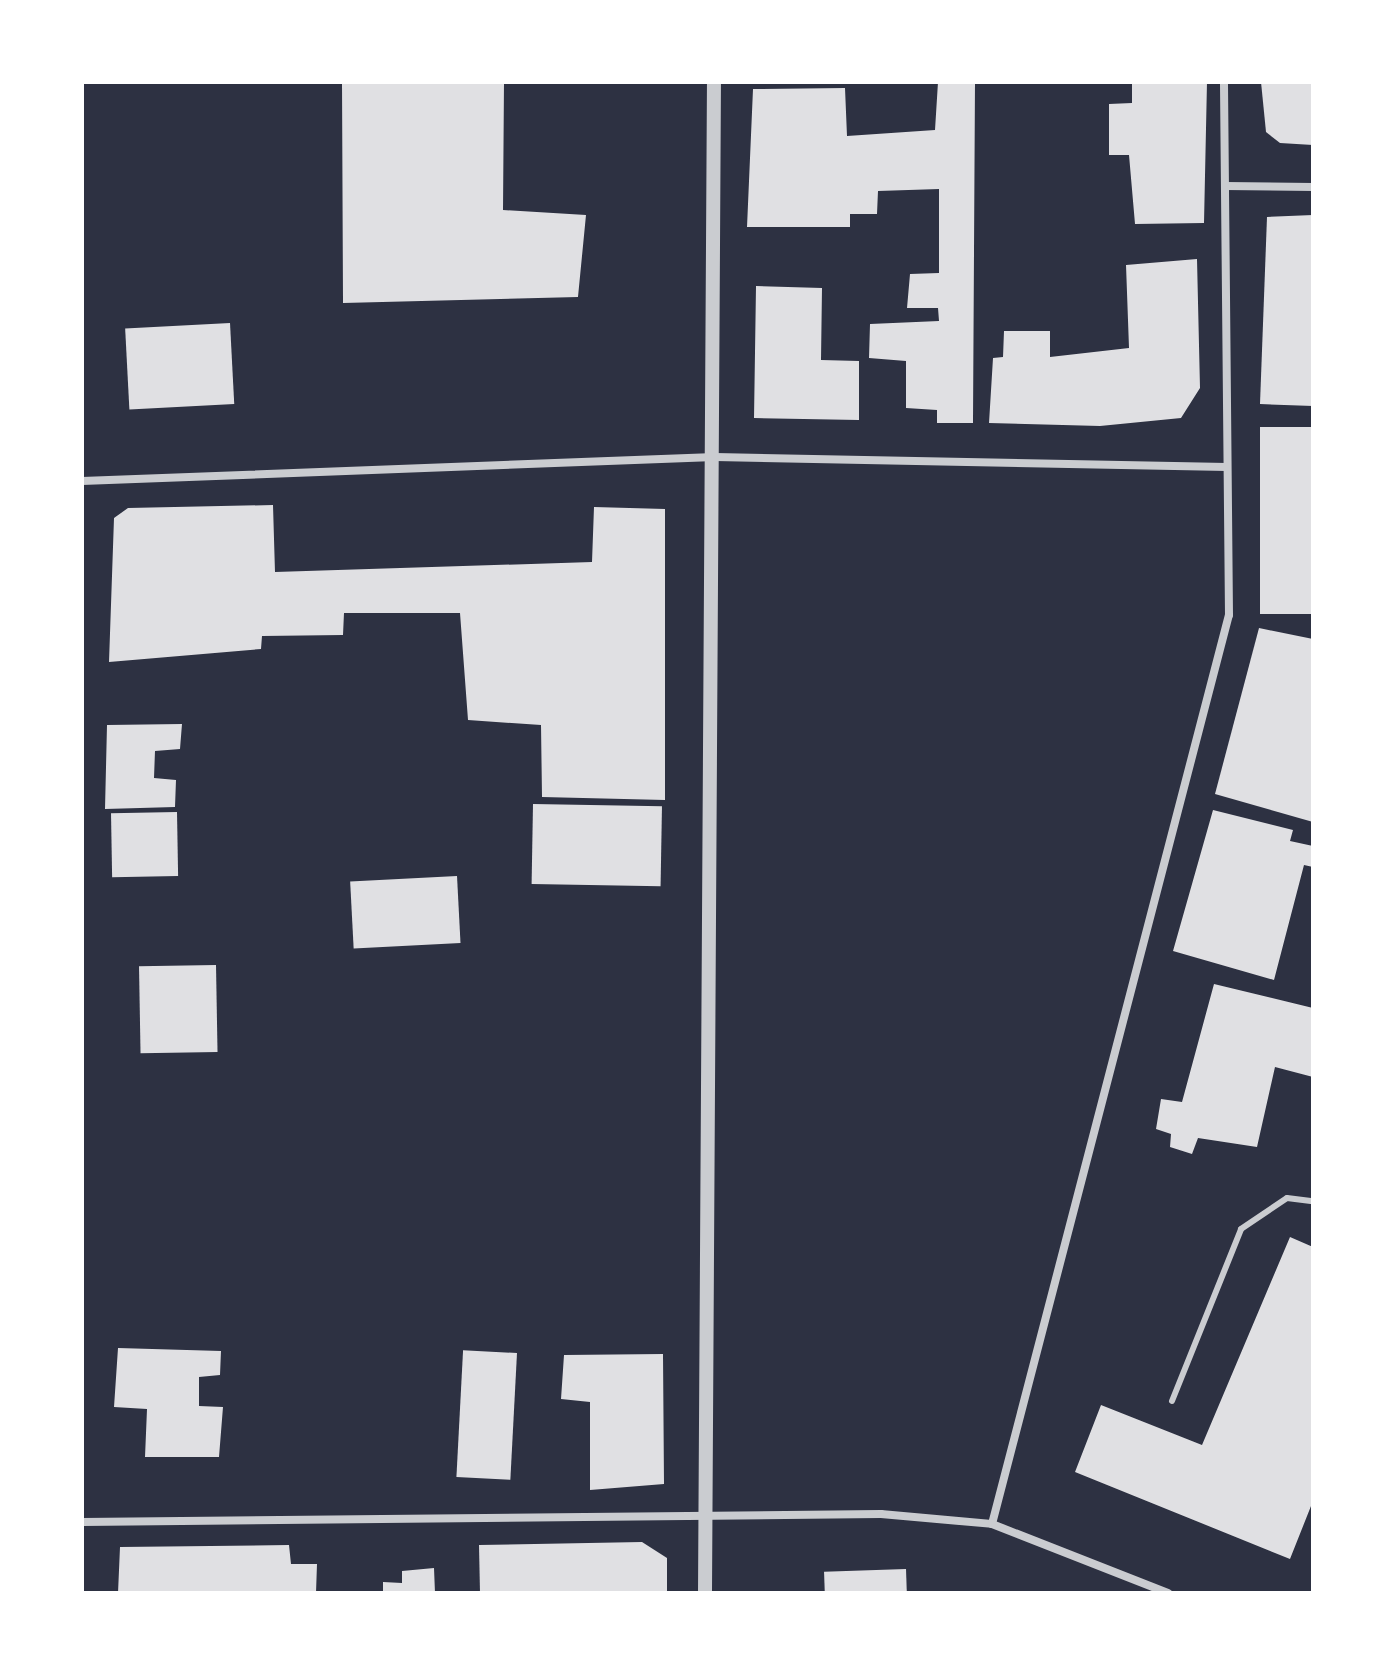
<!DOCTYPE html>
<html>
<head>
<meta charset="utf-8">
<style>
  body { margin:0 }
  #map { position:relative; width:1395px; height:1675px; overflow:hidden; background:#2d3142; font-family:"Space Grotesk",sans-serif }
  div>[style] { position:absolute }
  .building>* { inset:0; background:#e0e0e3; transform-origin:0 0 }
  .service>* { height:6px; margin:-3px; padding:0 3px; transform-origin:3px; border-radius:3px; background:#caccd0 }
  .minor>* { height:8px; margin:-4px; padding:0 4px; transform-origin:4px; border-radius:4px; background:#caccd0 }
  .tertiary>* { height:14px; margin:-7px; padding:0 7px; transform-origin:7px; border-radius:7px; background:#caccd0 }
  span { translate:-50% -50%; white-space:nowrap; text-align:center; line-height:1.15; -webkit-text-stroke:6px #fff; paint-order:stroke }
  .frame { position:absolute; inset:0; border:84px solid #fff; pointer-events:none }
</style>
</head>
<body>
<div id="map">
  <div class="building">
    <i style="clip-path:polygon(342px 82px,504px 82px,503px 210px,586px 215px,578px 297px,343px 303px)"></i>
    <i style="clip-path:polygon(938px 82px,975px 82px,973px 423px,937px 423px,937px 410px,906px 408px,906px 361px,869px 358px,870px 324px,939px 321px,938px 308px,907px 308px,910px 274px,939px 273px,939px 189px,878px 191px,877px 214px,850px 214px,850px 227px,747px 227px,753px 89px,845px 88px,847px 136px,935px 130px)"></i>
    <i style="clip-path:polygon(1132px 82px,1207px 82px,1204px 223px,1135px 224px,1129px 155px,1109px 155px,1109px 104px,1132px 103px)"></i>
    <i style="clip-path:polygon(1261px 82px,1313px 82px,1313px 145px,1280px 143px,1266px 132px)"></i>
    <i style="clip-path:polygon(1313px 215px,1313px 406px,1260px 404px,1267px 217px)"></i>
    <i style="clip-path:polygon(1197px 259px,1200px 388px,1181px 418px,1100px 426px,989px 423px,993px 358px,1003px 357px,1004px 331px,1050px 331px,1050px 357px,1129px 348px,1126px 265px)"></i>
    <i style="clip-path:polygon(756px 286px,822px 288px,821px 360px,859px 361px,859px 420px,754px 418px)"></i>
    <i style="left:230px;top:323px;width:81px;height:105px;rotate:87deg"></i>
    <i style="left:1313px;top:427px;width:187px;height:53px;rotate:90deg"></i>
    <i style="clip-path:polygon(273px 505px,275px 572px,592px 562px,594px 507px,665px 509px,665px 800px,542px 797px,541px 725px,468px 720px,460px 613px,344px 613px,343px 635px,262px 636px,261px 649px,109px 662px,114px 518px,128px 508px)"></i>
    <i style="clip-path:polygon(1259px 628px,1313px 639px,1313px 822px,1215px 794px)"></i>
    <i style="clip-path:polygon(182px 724px,180px 749px,155px 751px,154px 778px,176px 780px,175px 807px,105px 809px,107px 725px)"></i>
    <i style="left:533px;top:804px;width:129px;height:80px;rotate:1deg"></i>
    <i style="clip-path:polygon(1213px 810px,1293px 830px,1290px 841px,1313px 846px,1313px 867px,1304px 865px,1274px 980px,1173px 951px)"></i>
    <i style="left:177px;top:812px;width:64px;height:66px;rotate:89deg"></i>
    <i style="left:457px;top:876px;width:67px;height:107px;rotate:87deg"></i>
    <i style="left:216px;top:965px;width:87px;height:77px;rotate:89deg"></i>
    <i style="clip-path:polygon(1214px 984px,1313px 1008px,1313px 1077px,1275px 1067px,1257px 1147px,1198px 1138px,1192px 1154px,1170px 1147px,1171px 1134px,1156px 1129px,1161px 1099px,1182px 1102px)"></i>
    <i style="clip-path:polygon(1290px 1237px,1313px 1247px,1313px 1501px,1290px 1559px,1075px 1472px,1101px 1405px,1202px 1445px)"></i>
    <i style="clip-path:polygon(118px 1348px,221px 1351px,220px 1375px,199px 1377px,199px 1406px,223px 1407px,219px 1457px,145px 1457px,147px 1409px,114px 1407px)"></i>
    <i style="left:517px;top:1353px;width:127px;height:54px;rotate:93deg"></i>
    <i style="clip-path:polygon(663px 1354px,664px 1484px,590px 1490px,590px 1402px,561px 1399px,564px 1355px)"></i>
    <i style="clip-path:polygon(642px 1542px,667px 1558px,667px 1593px,480px 1593px,479px 1545px)"></i>
    <i style="clip-path:polygon(289px 1545px,291px 1564px,317px 1564px,316px 1593px,118px 1593px,120px 1547px)"></i>
    <i style="clip-path:polygon(434px 1568px,435px 1593px,383px 1593px,383px 1582px,402px 1583px,402px 1571px)"></i>
    <i style="left:906px;top:1569px;width:24px;height:82px;rotate:88deg"></i>
  </div>
  <div class="service">
    <i style="left:1172px;top:1401px;width:185px;rotate:-68.1deg"></i>
    <i style="left:1241px;top:1229px;width:55px;rotate:-34deg"></i>
    <i style="left:1287px;top:1198px;width:26px;rotate:7deg"></i>
  </div>
  <div class="minor">
    <i style="left:1225px;top:186px;width:88px;rotate:0.7deg"></i>
    <i style="left:82px;top:481px;width:633px;rotate:-2.17deg"></i>
    <i style="left:715px;top:457px;width:512px;rotate:1.12deg"></i>
    <i style="left:82px;top:1522px;width:799px;rotate:-0.57deg"></i>
    <i style="left:881px;top:1514px;width:111px;rotate:5.1deg"></i>
    <i style="left:992px;top:1524px;width:189px;rotate:21.4deg"></i>
    <i style="left:992px;top:1524px;width:939px;rotate:-75.39deg"></i>
    <i style="left:1229px;top:615px;width:533px;rotate:-90.54deg"></i>
  </div>
  <div class="tertiary">
    <i style="left:705px;top:1593px;width:1511px;rotate:-89.66deg"></i>
  </div>
  <div class="frame"></div>
</div>
</body>
</html>
